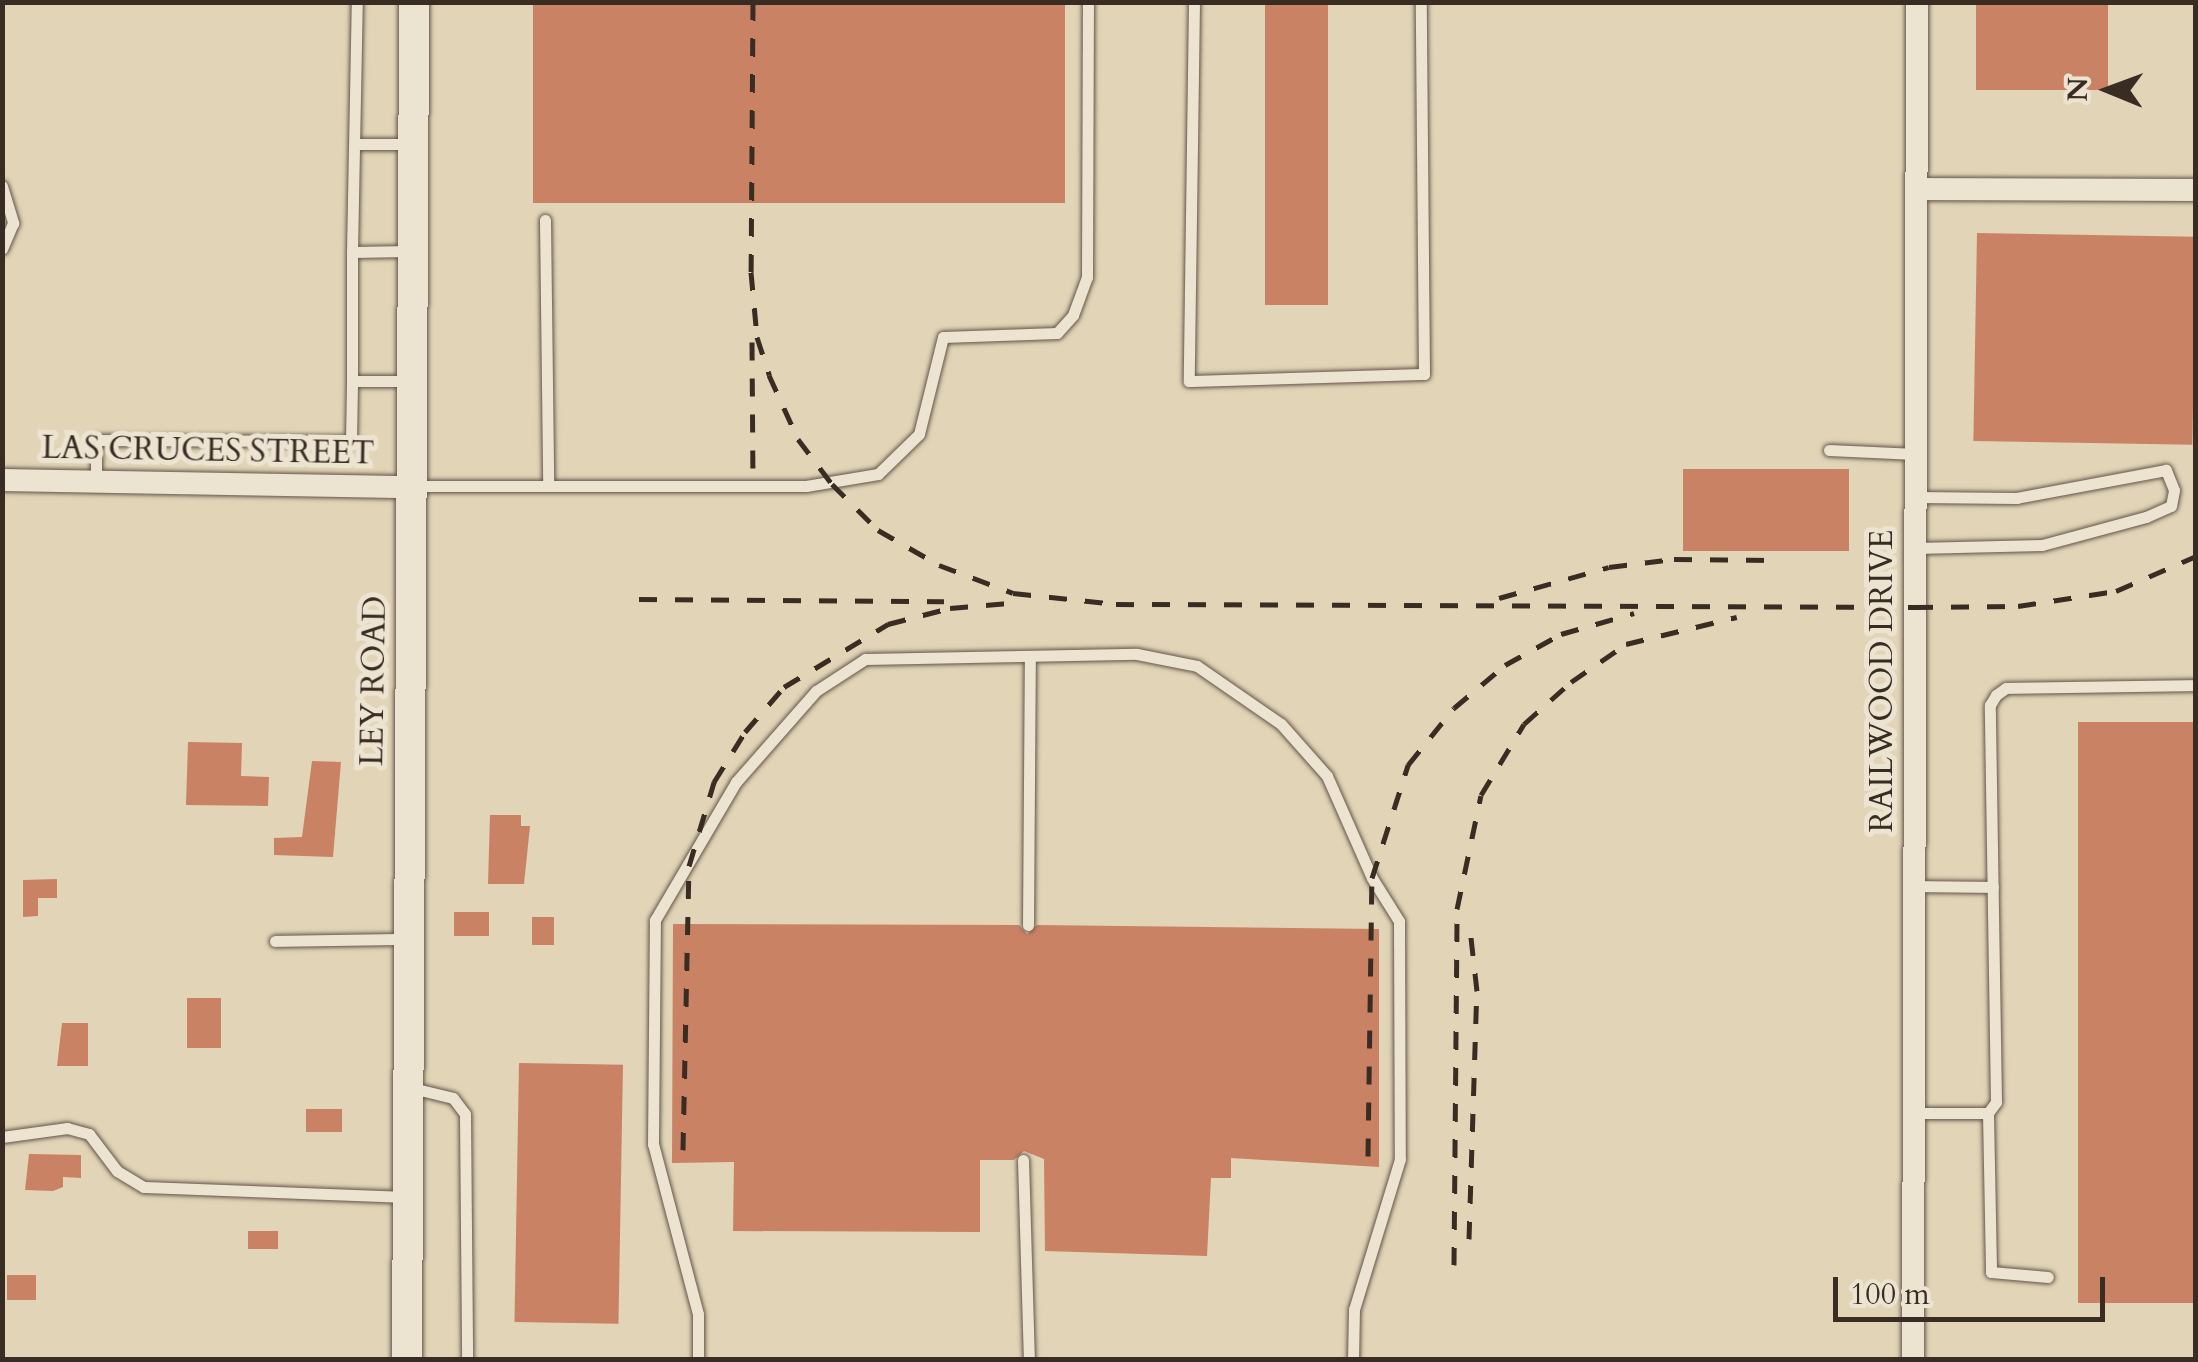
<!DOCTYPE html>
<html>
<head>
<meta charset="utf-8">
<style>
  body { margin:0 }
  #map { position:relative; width:2198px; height:1362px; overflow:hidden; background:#e1d4b7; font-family:Cardo,serif }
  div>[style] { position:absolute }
  .building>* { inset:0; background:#c98264; transform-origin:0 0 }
  .roads { filter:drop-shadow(0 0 2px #635648) drop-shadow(0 0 2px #635648) }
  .lane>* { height:11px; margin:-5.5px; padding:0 5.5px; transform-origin:5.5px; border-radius:5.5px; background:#ece3d0 }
  .street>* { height:22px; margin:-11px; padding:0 11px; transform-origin:11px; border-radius:11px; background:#ece3d0 }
  .secondary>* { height:30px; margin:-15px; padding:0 15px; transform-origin:15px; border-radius:15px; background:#ece3d0 }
  .rail>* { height:5px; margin-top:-2.5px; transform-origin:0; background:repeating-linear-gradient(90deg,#392c23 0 18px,transparent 0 36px) }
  span { translate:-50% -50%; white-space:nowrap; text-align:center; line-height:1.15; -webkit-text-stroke:10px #ece3d0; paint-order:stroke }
  .street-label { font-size:32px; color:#392c23 }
  .frame { position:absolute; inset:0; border:5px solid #392c23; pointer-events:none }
  .north { position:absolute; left:2058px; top:40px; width:100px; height:100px; -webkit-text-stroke:8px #ece3d0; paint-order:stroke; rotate:271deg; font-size:28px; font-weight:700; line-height:40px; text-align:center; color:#392c23 }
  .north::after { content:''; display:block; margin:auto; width:35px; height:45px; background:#392c23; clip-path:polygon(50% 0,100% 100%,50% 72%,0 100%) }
  .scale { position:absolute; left:1833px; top:1277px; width:272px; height:45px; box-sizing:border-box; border:5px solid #392c23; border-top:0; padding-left:12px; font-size:30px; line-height:35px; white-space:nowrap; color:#392c23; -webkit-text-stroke:8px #ece3d0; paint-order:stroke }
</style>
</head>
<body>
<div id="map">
  <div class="building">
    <i style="left:1065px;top:2px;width:201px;height:532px;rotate:90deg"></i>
    <i style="left:1265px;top:2px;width:63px;height:303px"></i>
    <i style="left:1976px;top:2px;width:132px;height:88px"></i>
    <i style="left:1977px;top:233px;width:219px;height:208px;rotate:1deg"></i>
    <i style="left:1683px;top:469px;width:166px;height:82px"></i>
    <i style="left:2078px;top:722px;width:118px;height:581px"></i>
    <i style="clip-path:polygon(188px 742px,242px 743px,241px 776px,269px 777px,268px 806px,186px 805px)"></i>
    <i style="clip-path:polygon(312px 761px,341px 762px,333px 857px,274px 855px,274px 838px,302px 837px)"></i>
    <i style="clip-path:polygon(490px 815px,521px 815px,521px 826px,530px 826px,524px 884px,488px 884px)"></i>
    <i style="clip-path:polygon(57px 879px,57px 898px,38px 898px,38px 916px,23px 917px,23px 880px)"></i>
    <i style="left:454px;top:912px;width:35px;height:24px"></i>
    <i style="left:554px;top:917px;width:28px;height:22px;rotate:90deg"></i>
    <i style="clip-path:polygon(673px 924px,1019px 925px,1027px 934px,1037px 925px,1379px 929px,1379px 1167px,1231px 1158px,1231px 1178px,1211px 1178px,1207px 1256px,1045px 1251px,1044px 1159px,1024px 1151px,1014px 1160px,980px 1160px,980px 1232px,733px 1231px,734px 1162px,672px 1163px)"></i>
    <i style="left:187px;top:998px;width:34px;height:50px"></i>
    <i style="clip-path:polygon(62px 1023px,88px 1023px,88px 1066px,57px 1066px)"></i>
    <i style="left:519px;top:1063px;width:104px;height:259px;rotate:1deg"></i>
    <i style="left:306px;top:1109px;width:36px;height:23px"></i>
    <i style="clip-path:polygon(29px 1154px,81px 1155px,81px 1178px,63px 1177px,63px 1187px,53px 1191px,25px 1190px)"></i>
    <i style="left:248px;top:1231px;width:30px;height:18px"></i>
    <i style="left:7px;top:1275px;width:29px;height:25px"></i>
  </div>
  <div class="roads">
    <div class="lane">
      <i style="left:1194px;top:2px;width:379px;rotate:90.8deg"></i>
      <i style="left:1189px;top:381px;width:235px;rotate:-1.7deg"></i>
      <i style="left:1424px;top:374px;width:372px;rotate:-90.5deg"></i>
      <i style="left:355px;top:144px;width:54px"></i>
      <i style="left:2px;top:186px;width:39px;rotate:73deg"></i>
      <i style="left:13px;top:223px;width:28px;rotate:113deg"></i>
      <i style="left:545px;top:220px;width:263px;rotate:89.3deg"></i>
      <i style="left:352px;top:252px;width:250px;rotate:-88.9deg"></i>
      <i style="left:408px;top:381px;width:56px;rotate:180deg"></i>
      <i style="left:352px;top:381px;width:129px;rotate:-90deg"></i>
      <i style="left:352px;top:252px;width:57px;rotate:-1deg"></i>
      <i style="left:1829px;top:450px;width:87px;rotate:2.6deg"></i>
      <i style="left:96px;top:482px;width:42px;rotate:-90deg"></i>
      <i style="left:96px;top:440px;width:255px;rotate:0.2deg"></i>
      <i style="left:351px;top:441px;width:60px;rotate:-89deg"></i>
      <i style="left:414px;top:486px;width:392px"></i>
      <i style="left:806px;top:486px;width:73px;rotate:-9.5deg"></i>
      <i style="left:878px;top:474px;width:57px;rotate:-44.3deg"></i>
      <i style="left:919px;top:434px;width:100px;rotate:-76.1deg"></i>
      <i style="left:943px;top:337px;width:114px;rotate:-2deg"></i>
      <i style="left:1057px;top:333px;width:24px;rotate:-48deg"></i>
      <i style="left:1073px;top:315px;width:40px;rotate:-69.8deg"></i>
      <i style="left:1087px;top:277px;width:275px;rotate:-89.8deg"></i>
      <i style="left:1915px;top:548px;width:127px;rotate:-1.4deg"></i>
      <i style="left:2042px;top:545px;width:108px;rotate:-15.1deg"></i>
      <i style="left:2146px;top:517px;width:27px;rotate:-24deg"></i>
      <i style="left:2171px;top:506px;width:16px;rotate:-79deg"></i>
      <i style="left:2174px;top:490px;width:22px;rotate:-112deg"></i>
      <i style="left:2166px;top:470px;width:152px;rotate:169.4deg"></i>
      <i style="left:2017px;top:498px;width:102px;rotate:-179.4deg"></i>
      <i style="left:1914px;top:886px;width:79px;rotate:0.7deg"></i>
      <i style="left:1028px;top:925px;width:264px;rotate:-89.6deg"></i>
      <i style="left:275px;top:941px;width:133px;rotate:-0.9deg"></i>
      <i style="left:412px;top:1088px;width:42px;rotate:13.7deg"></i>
      <i style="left:453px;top:1098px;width:20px;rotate:53deg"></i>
      <i style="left:465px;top:1114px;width:246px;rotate:89.5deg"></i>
      <i style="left:1913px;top:1113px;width:75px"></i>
      <i style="left:1988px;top:1113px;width:14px;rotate:-54deg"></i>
      <i style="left:1996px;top:1102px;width:397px;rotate:-90.9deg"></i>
      <i style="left:1990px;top:705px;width:12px;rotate:-59deg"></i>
      <i style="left:1996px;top:695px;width:12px;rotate:-35deg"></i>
      <i style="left:2006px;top:688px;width:190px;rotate:-0.9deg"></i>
      <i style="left:1988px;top:1113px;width:159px;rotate:88.9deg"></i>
      <i style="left:1991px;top:1272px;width:57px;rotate:5deg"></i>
      <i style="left:2px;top:1137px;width:66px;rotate:-7.9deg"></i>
      <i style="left:67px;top:1128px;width:23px;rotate:15deg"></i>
      <i style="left:89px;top:1134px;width:46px;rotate:52.9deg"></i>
      <i style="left:117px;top:1171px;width:31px;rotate:31deg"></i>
      <i style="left:144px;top:1187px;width:264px;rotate:2.2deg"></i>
      <i style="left:1023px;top:1160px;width:200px;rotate:88.3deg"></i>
      <i style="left:698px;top:1360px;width:46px;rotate:-90deg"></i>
      <i style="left:698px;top:1314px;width:176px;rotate:-104.8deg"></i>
      <i style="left:653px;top:1144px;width:224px;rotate:-89.5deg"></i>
      <i style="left:655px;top:920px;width:160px;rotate:-59.6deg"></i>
      <i style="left:736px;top:782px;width:121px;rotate:-48.7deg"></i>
      <i style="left:816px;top:691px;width:59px;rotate:-33.1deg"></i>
      <i style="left:865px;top:659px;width:272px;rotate:-1.1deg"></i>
      <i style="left:1137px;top:654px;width:61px;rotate:11.3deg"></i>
      <i style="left:1197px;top:666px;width:102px;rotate:34.6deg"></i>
      <i style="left:1281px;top:724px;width:69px;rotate:48.5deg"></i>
      <i style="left:1327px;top:776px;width:111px;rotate:66.2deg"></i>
      <i style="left:1372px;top:878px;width:51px;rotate:57.9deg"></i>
      <i style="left:1399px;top:921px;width:238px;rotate:89.8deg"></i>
      <i style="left:1400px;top:1159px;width:157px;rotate:107deg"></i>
      <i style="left:1354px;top:1309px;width:51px;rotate:91.1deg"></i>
    </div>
    <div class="street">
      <i style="left:1917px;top:189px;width:279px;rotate:0.2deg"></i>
      <i style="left:2px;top:480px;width:410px;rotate:1deg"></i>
      <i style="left:1913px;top:1360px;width:1358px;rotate:-89.83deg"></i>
    </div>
    <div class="secondary">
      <i style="left:407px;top:1360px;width:1358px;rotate:-89.7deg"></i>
    </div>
  </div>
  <div class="rail">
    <i style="left:753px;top:2px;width:270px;rotate:90.4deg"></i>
    <i style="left:751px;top:272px;width:65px;rotate:84.7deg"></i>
    <i style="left:757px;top:337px;width:40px;rotate:72deg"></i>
    <i style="left:769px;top:375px;width:70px;rotate:65.6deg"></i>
    <i style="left:798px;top:439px;width:56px;rotate:52.9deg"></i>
    <i style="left:832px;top:484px;width:65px;rotate:45deg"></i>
    <i style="left:878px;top:530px;width:70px;rotate:29.8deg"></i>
    <i style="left:939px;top:565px;width:79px;rotate:20.7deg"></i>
    <i style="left:1013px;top:593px;width:104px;rotate:6.1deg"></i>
    <i style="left:1116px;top:604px;width:799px;rotate:0.22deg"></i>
    <i style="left:1915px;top:607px;width:103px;rotate:-0.6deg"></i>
    <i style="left:2018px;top:606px;width:99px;rotate:-8.7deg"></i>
    <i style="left:2116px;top:591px;width:87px;rotate:-23.6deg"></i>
    <i style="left:752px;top:342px;width:130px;rotate:89.6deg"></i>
    <i style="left:1499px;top:598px;width:114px;rotate:-15.7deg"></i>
    <i style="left:1609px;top:567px;width:65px;rotate:-7deg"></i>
    <i style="left:1674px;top:559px;width:100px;rotate:0.6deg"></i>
    <i style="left:639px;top:599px;width:305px;rotate:0.4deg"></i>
    <i style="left:683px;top:1150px;width:284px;rotate:-88.8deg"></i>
    <i style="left:689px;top:866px;width:88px;rotate:-73.4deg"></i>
    <i style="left:714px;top:782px;width:59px;rotate:-58.2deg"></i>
    <i style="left:745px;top:732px;width:60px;rotate:-49.1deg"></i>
    <i style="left:784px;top:687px;width:122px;rotate:-31.2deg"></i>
    <i style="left:888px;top:624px;width:64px;rotate:-14.5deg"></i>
    <i style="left:950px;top:608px;width:71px;rotate:-4.8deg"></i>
    <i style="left:1368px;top:1156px;width:278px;rotate:-89.2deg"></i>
    <i style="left:1372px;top:878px;width:119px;rotate:-72.3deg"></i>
    <i style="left:1408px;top:765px;width:73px;rotate:-51.1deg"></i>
    <i style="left:1454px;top:708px;width:67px;rotate:-40.1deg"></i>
    <i style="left:1505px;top:665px;width:64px;rotate:-29deg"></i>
    <i style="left:1561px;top:634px;width:76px;rotate:-16deg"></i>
    <i style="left:1469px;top:1239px;width:248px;rotate:-88.2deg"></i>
    <i style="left:1477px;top:991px;width:71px;rotate:-96.4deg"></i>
    <i style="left:1454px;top:1265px;width:356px;rotate:-89.5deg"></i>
    <i style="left:1457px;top:909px;width:116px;rotate:-78.1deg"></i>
    <i style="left:1481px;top:795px;width:83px;rotate:-58.8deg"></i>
    <i style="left:1524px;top:724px;width:63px;rotate:-41.8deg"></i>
    <i style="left:1571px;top:682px;width:67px;rotate:-34.6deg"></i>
    <i style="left:1626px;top:644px;width:114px;rotate:-13.7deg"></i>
  </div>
  <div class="street-label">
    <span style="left:208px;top:451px;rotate:1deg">LAS CRUCES STREET</span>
    <span style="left:374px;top:681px;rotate:-89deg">LEY ROAD</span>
    <span style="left:1882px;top:681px;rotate:-90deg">RAILWOOD DRIVE</span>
  </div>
  <div class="frame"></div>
  <div class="north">N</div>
  <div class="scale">100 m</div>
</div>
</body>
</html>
